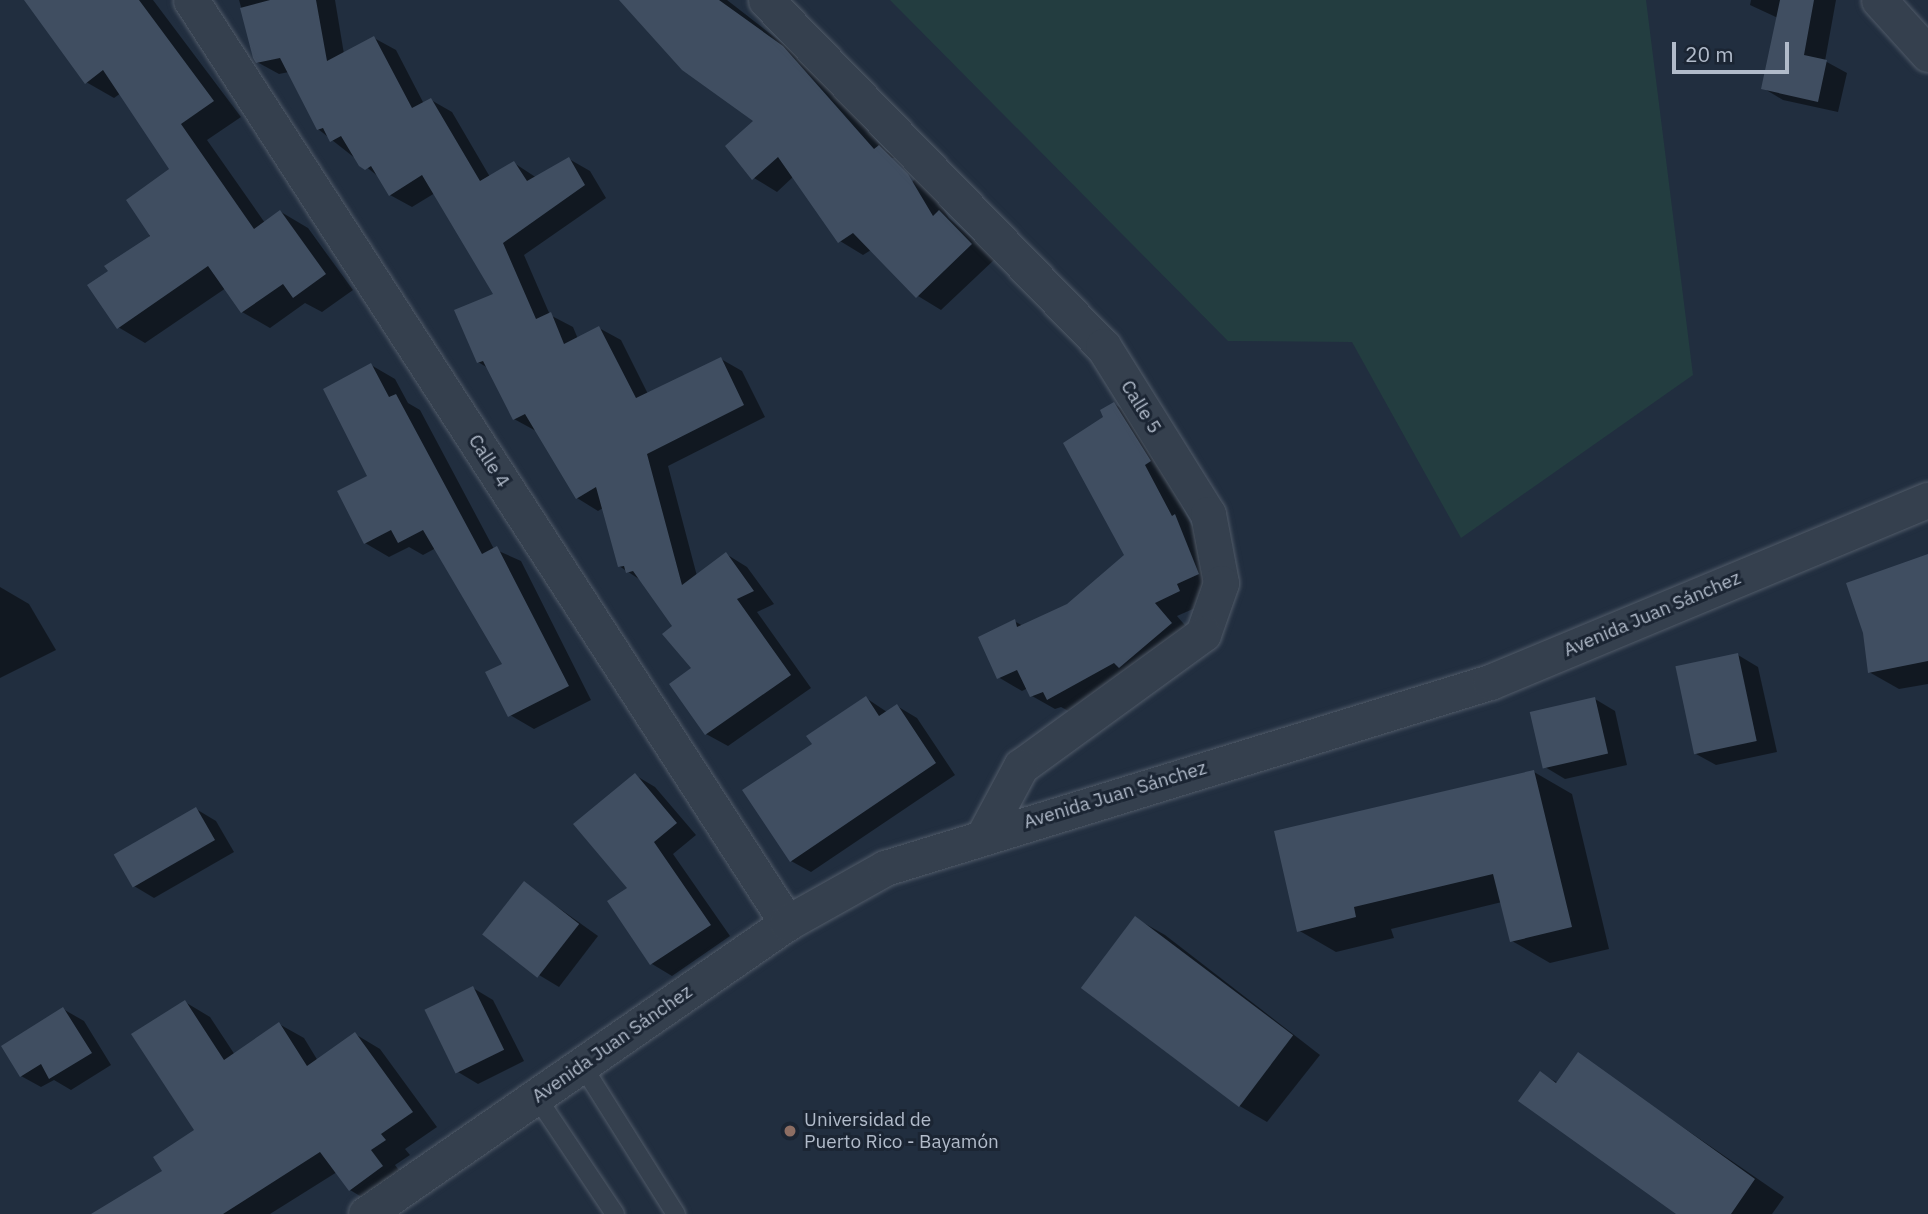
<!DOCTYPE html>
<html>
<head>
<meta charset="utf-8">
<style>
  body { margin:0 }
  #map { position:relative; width:1928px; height:1214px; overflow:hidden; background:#212e3f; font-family:"IBM Plex Sans",sans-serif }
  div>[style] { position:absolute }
  .green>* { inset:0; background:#233d40 }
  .shadow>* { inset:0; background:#0007 }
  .building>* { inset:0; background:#404e61; transform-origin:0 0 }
  .roads { filter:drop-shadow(0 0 2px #515b69) drop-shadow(0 0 2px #515b69) }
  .lane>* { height:18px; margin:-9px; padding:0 9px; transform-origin:9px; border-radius:9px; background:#35404e }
  .street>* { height:35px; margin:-17.5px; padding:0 17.5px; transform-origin:17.5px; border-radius:17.5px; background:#35404e }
  .dots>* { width:19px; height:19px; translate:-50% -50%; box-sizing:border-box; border:4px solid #1b2533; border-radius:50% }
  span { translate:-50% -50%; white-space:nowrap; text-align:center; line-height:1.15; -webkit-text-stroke:6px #1b2533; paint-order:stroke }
  .street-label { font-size:19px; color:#b1bbca }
  .poi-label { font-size:19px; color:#b1bbca }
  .left { translate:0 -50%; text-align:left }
  .scale { position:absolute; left:1672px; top:42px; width:117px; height:32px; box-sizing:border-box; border:4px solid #b1bbca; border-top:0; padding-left:9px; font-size:21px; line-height:24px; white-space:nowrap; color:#b1bbca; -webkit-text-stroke:5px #1b2533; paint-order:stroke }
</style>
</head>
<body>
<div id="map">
  <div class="green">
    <i style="clip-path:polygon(890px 0,1646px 0,1693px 375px,1461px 538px,1352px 342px,1228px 341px)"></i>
  </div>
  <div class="shadow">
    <i style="clip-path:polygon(26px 0,153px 0,241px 117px,207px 140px,265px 223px,281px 212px,308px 228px,353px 290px,322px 312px,305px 303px,270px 328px,242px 312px,226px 288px,145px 343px,118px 327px,172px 170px,121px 93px,114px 98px,86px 82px)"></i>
    <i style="clip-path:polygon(239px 0,335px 0,344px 54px,374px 38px,396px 50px,424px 104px,431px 100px,452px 112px,490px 177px,514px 163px,537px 178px,569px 159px,590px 171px,606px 198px,524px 255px,550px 315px,573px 327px,578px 339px,599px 328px,621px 340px,648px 394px,721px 359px,742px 371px,765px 417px,668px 466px,697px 576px,726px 554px,747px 567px,774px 604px,757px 612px,811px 688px,728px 746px,706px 734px,693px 669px,674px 626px,642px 581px,619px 566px,603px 508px,598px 511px,577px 498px,536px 431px,514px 419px,488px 368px,478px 362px,495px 295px,435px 193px,412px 207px,390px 195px,379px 177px,318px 129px,289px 72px,279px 74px,257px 62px)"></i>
    <i style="clip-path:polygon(evenodd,621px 0,727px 0,807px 62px,886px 151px,903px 161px,931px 190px,949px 218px,995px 259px,941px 310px,918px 296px,871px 250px,863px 255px,840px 241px,794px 176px,777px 192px,754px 178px,755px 121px,621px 0,890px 158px,895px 158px,915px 179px,912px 182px,890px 158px)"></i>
    <i style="clip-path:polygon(1751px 0,1836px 0,1825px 61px,1847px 73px,1838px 112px,1783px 100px,1763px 88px,1778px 18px,1750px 5px)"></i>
    <i style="clip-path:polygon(371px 365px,395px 379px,408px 403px,420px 410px,494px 549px,521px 561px,591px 700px,534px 729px,510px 715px,504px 664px,436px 548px,423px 555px,409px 547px,389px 557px,365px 543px)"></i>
    <i style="clip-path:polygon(1114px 404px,1138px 418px,1192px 526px,1198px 530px,1221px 588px,1202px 605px,1177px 616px,1195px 637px,1072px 713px,1061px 707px,1055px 709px,1032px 696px,1028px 688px,1022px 691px,998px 677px,1014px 621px,1023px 626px,1068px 605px,1126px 555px,1105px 417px)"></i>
    <i style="clip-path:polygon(1928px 556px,1928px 684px,1899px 689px,1869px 672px)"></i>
    <i style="clip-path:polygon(0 587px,29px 604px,56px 650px,0 678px)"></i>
    <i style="clip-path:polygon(1738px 655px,1758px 667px,1777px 752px,1716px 765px,1696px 754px)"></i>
    <i style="clip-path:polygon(866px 698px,887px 712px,897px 706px,917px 718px,955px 775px,811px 872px,791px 861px,814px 744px)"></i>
    <i style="clip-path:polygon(1595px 699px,1615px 711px,1627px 765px,1565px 779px,1545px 767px)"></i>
    <i style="clip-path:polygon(1534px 772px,1572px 794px,1609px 949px,1550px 963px,1512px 941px,1502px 902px,1391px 929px,1394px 938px,1336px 952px,1298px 930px)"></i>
    <i style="clip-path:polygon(635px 775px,655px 787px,696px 835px,673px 854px,730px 936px,672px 976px,652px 964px,609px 902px,629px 888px)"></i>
    <i style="clip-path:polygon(196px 809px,216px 821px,234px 852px,154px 898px,134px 886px)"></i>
    <i style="clip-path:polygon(524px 883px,598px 936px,559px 987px,539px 975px)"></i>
    <i style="clip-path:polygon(1135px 918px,1165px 935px,1320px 1055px,1267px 1122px,1238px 1105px)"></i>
    <i style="clip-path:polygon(473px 988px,493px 1000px,524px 1061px,478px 1084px,458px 1072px)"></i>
    <i style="clip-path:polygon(185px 1002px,210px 1017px,235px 1055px,279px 1024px,304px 1038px,318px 1061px,355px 1034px,380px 1049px,437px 1127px,405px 1149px,410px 1155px,395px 1165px,407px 1181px,375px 1205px,350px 1190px,337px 1172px,270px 1214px,95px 1214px,164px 1171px,196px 1131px)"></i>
    <i style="clip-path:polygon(63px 1009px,84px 1021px,111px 1065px,71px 1090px,54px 1080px,41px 1087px,21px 1076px)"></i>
    <i style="clip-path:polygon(1578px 1055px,1784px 1197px,1772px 1214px,1679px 1214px,1540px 1073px,1558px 1083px)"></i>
  </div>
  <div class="building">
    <i style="clip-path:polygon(24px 0,139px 0,214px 101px,181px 124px,254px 229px,280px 210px,326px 274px,293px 298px,283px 284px,241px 313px,208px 266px,117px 329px,87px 285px,108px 271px,104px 266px,150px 236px,126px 200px,169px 169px,103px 70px,85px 84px)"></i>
    <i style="clip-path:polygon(270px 0,316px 0,327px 61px,374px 36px,412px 108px,431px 98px,480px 181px,514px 161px,527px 181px,569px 157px,585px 185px,503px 243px,536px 319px,551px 312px,564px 344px,599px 326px,636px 398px,721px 357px,744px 405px,647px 454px,682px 585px,726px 552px,754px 591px,737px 599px,791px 675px,705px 735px,669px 684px,691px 668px,662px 634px,672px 626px,633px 571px,626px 573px,624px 566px,618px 567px,596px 487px,576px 499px,525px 414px,513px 420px,483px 361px,477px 363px,454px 310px,493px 294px,422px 175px,389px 196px,371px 166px,365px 170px,359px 166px,341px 136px,330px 142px,323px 128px,317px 130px,280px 58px,256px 63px,253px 58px,240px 8px)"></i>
    <i style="clip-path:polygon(619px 0,719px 0,783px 46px,874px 149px,879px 145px,908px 174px,933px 216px,939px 210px,972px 244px,916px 298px,853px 233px,838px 243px,778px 157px,752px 180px,725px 146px,753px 121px,682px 70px)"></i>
    <i style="clip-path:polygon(1780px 0,1814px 0,1804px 55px,1827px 60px,1818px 102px,1761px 89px)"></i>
    <i style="clip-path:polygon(371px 363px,389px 397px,396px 394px,482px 554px,497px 546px,569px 686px,508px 717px,485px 672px,502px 664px,423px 530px,398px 543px,391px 530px,364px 544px,337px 491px,367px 476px,323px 389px)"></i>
    <i style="clip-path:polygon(1114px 402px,1151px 461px,1145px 465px,1172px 516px,1175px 514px,1199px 574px,1177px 584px,1180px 591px,1155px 603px,1172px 623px,1119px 668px,1114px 663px,1047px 700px,1043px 692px,1030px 697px,1017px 670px,997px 679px,978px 637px,1015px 619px,1017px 627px,1067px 604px,1124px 555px,1063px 443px,1103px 417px,1100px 410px)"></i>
    <i style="clip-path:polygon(1928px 554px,1928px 661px,1868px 673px,1863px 633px,1846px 583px)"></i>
    <i style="left:1738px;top:653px;width:90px;height:64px;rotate:78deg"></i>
    <i style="clip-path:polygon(866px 696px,879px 716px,897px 704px,936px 763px,790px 862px,742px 790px,812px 744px,806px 736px)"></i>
    <i style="left:1595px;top:697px;width:58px;height:67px;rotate:77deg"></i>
    <i style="clip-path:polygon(1534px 770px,1572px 927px,1510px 942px,1493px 874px,1354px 907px,1356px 917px,1297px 932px,1274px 831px)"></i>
    <i style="clip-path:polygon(635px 773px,677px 823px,654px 842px,711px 925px,650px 965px,607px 901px,627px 888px,573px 824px)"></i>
    <i style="left:196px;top:807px;width:38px;height:95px;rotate:60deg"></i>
    <i style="left:524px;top:881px;width:70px;height:68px;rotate:38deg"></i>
    <i style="left:1135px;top:916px;width:198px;height:90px;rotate:37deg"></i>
    <i style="left:473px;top:986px;width:71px;height:54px;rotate:64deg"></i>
    <i style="clip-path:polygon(185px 1000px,224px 1060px,279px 1022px,307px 1066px,355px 1032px,413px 1112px,381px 1134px,386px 1140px,371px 1150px,383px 1166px,349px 1191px,320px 1152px,223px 1214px,91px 1214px,162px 1171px,153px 1157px,194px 1130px,131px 1034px)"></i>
    <i style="clip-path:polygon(63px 1007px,92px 1053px,49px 1079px,41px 1064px,20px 1077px,1px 1046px)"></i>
    <i style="clip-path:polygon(1578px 1052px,1755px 1179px,1731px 1214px,1676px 1214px,1518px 1101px,1540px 1071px,1556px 1083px)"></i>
  </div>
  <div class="roads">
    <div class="lane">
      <i style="left:582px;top:1065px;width:176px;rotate:57.8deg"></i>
      <i style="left:536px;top:1096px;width:142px;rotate:56.2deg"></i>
    </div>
    <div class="street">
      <i style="left:191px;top:0;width:1099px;rotate:57.15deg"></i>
      <i style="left:766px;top:0;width:483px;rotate:45.8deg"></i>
      <i style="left:1103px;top:346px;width:198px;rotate:58deg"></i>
      <i style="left:1208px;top:514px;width:70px;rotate:79.3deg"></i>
      <i style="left:1221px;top:583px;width:54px;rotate:109.4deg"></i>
      <i style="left:1203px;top:634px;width:225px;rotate:144deg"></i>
      <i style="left:1021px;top:766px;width:78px;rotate:118.2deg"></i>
      <i style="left:1879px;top:0;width:73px;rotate:47.8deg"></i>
      <i style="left:366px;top:1214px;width:512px;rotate:-34.65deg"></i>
      <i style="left:787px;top:923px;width:112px;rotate:-29.3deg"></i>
      <i style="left:885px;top:868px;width:633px;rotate:-17.09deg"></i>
      <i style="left:1490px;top:682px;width:474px;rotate:-22.6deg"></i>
    </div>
  </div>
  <div class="dots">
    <i style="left:790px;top:1131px;background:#8d6e63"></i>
  </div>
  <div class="street-label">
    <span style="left:1141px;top:407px;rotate:58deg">Calle 5</span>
    <span style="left:489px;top:461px;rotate:57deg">Calle 4</span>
    <span style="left:1652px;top:614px;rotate:-23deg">Avenida Juan Sánchez</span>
    <span style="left:1115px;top:795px;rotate:-17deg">Avenida Juan Sánchez</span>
    <span style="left:612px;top:1044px;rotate:-35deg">Avenida Juan Sánchez</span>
  </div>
  <div class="poi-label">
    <span class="left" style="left:804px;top:1131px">Universidad de<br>Puerto Rico - Bayamón</span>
  </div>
  <div class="scale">20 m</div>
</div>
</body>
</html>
